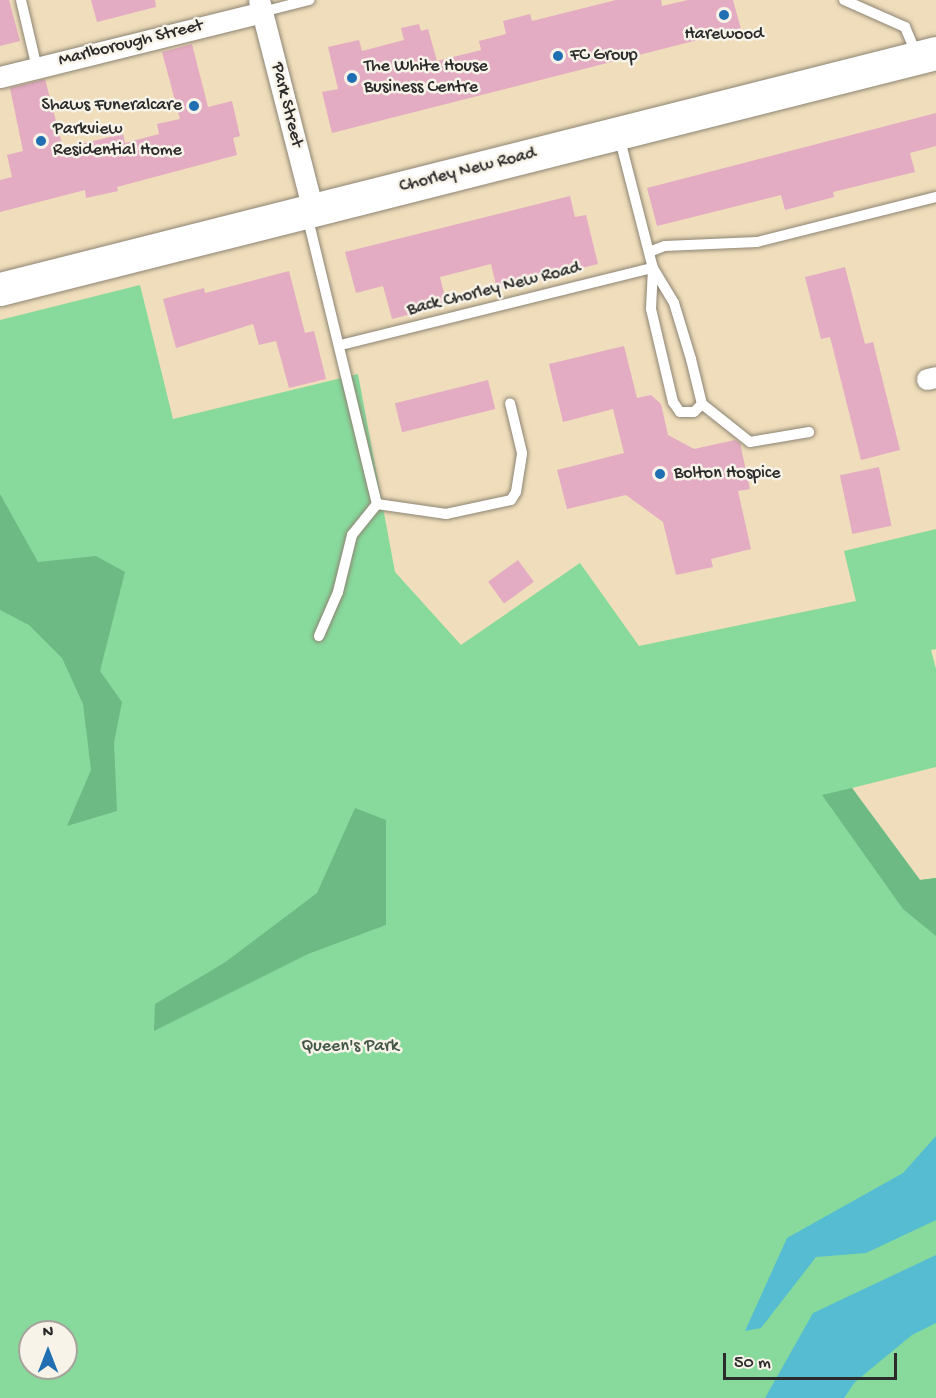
<!DOCTYPE html>
<html>
<head>
<meta charset="utf-8">
<style>
  body { margin:0 }
  #map { position:relative; width:936px; height:1398px; overflow:hidden; background:#efddbb; font-family:"Gochi Hand",sans-serif }
  div>[style] { position:absolute }
  .green>* { inset:0; background:#87da9c }
  .forest>* { inset:0; background:#6dba84 }
  .water>* { inset:0; background:#55bcd2 }
  .building>* { inset:0; background:#e4acc2; transform-origin:0 0 }
  .roads { filter:drop-shadow(0 0 2px #8d8473) drop-shadow(0 0 2px #8d8473) }
  .lane>* { height:10px; margin:-5px; padding:0 5px; transform-origin:5px; border-radius:5px; background:#fff }
  .street>* { height:21px; margin:-10.5px; padding:0 10.5px; transform-origin:10.5px; border-radius:10.5px; background:#fff }
  .primary>* { height:33px; margin:-16.5px; padding:0 16.5px; transform-origin:16.5px; border-radius:16.5px; background:#fff }
  .dots>* { width:16px; height:16px; translate:-50% -50%; box-sizing:border-box; border:3px solid #f7f3e8; border-radius:50% }
  span { translate:-50% -50%; white-space:nowrap; text-align:center; line-height:1.15; -webkit-text-stroke:5px #f7f3e8; paint-order:stroke }
  .poi-label { font-size:18px; color:#2b2b2b }
  .left { translate:0 -50%; text-align:left }
  .right { translate:-100% -50%; text-align:right }
  .street-label { font-size:18px; color:#2b2b2b }
  .park-label { font-size:18px; color:#425747 }
  .north { position:absolute; left:18px; top:1320px; width:60px; height:60px; box-sizing:border-box; background:#f7f3e8; border:2px solid #a5a39c; border-radius:50%; rotate:0deg; font-size:16px; font-weight:700; line-height:24px; text-align:center; color:#2b2b2b }
  .north::after { content:''; display:block; margin:auto; width:21px; height:27px; background:#1f6fb2; clip-path:polygon(50% 0,100% 100%,50% 72%,0 100%) }
  .scale { position:absolute; left:723px; top:1353px; width:174px; height:27px; box-sizing:border-box; border:3px solid #2b2b2b; border-top:0; padding-left:8px; font-size:18px; line-height:21px; white-space:nowrap; color:#2b2b2b; -webkit-text-stroke:4px #f7f3e8; paint-order:stroke }
</style>
</head>
<body>
<div id="map">
  <div class="green">
    <i style="clip-path:polygon(evenodd,140px 285px,173px 419px,358px 374px,395px 572px,461px 645px,580px 563px,639px 646px,856px 601px,844px 551px,936px 529px,936px 649px,931px 650px,936px 669px,936px 767px,852px 788px,920px 880px,936px 878px,936px 1398px,0 1398px,0 320px,140px 285px,30px 1332px,66px 1332px,66px 1368px,30px 1368px,30px 1332px)"></i>
  </div>
  <div class="forest">
    <i style="clip-path:polygon(0 494px,38px 562px,96px 556px,125px 572px,100px 671px,122px 702px,114px 743px,117px 811px,67px 826px,91px 770px,83px 704px,62px 658px,29px 625px,0 610px)"></i>
    <i style="clip-path:polygon(852px 788px,920px 880px,936px 878px,936px 936px,903px 909px,822px 795px)"></i>
    <i style="clip-path:polygon(355px 808px,386px 820px,386px 925px,308px 954px,154px 1031px,155px 1004px,224px 963px,317px 893px)"></i>
  </div>
  <div class="water">
    <i style="clip-path:polygon(936px 1136px,936px 1220px,866px 1253px,816px 1257px,761px 1328px,745px 1331px,787px 1238px,903px 1173px)"></i>
    <i style="clip-path:polygon(936px 1255px,936px 1323px,912px 1335px,855px 1382px,844px 1398px,765px 1398px,813px 1313px)"></i>
  </div>
  <div class="building">
    <i style="clip-path:polygon(0 0,9px 0,20px 41px,0 46px)"></i>
    <i style="clip-path:polygon(91px 0,155px 0,156px 7px,97px 22px)"></i>
    <i style="clip-path:polygon(616px 0,661px 0,662px 6px,688px 0,733px 0,741px 29px,332px 133px,322px 92px,338px 89px,328px 47px,359px 40px,362px 51px,404px 40px,401px 28px,419px 24px,421px 31px,428px 29px,437px 61px,481px 50px,479px 41px,506px 34px,503px 21px,530px 14px,532px 21px)"></i>
    <i style="clip-path:polygon(192px 44px,208px 107px,232px 101px,240px 136px,233px 138px,237px 155px,117px 187px,118px 191px,86px 198px,85px 190px,0 212px,0 180px,12px 177px,7px 155px,23px 151px,10px 88px,45px 79px,63px 148px,123px 134px,125px 143px,159px 134px,157px 124px,180px 119px,162px 52px)"></i>
    <i style="clip-path:polygon(936px 113px,936px 146px,910px 153px,915px 172px,833px 192px,834px 197px,785px 210px,781px 195px,657px 226px,647px 188px)"></i>
    <i style="clip-path:polygon(570px 196px,575px 217px,586px 215px,598px 264px,497px 289px,491px 264px,440px 277px,447px 305px,392px 319px,383px 286px,356px 293px,345px 252px)"></i>
    <i style="clip-path:polygon(845px 267px,865px 344px,873px 342px,900px 450px,861px 460px,830px 337px,821px 339px,805px 277px)"></i>
    <i style="clip-path:polygon(289px 271px,305px 333px,314px 331px,326px 379px,289px 388px,276px 341px,259px 345px,253px 324px,176px 348px,163px 299px,204px 288px,205px 293px)"></i>
    <i style="clip-path:polygon(624px 346px,637px 398px,651px 395px,661px 404px,668px 435px,694px 449px,735px 440px,740px 443px,750px 489px,738px 491px,751px 549px,711px 559px,713px 567px,676px 575px,663px 522px,626px 495px,567px 509px,557px 470px,624px 453px,613px 409px,563px 422px,549px 364px)"></i>
    <i style="left:488px;top:380px;width:30px;height:96px;rotate:76deg"></i>
    <i style="left:879px;top:467px;width:60px;height:40px;rotate:78deg"></i>
    <i style="left:518px;top:560px;width:27px;height:37px;rotate:54deg"></i>
  </div>
  <div class="roads">
    <div class="lane">
      <i style="left:21px;top:0;width:70px;rotate:76.8deg"></i>
      <i style="left:844px;top:0;width:67px;rotate:23.9deg"></i>
      <i style="left:905px;top:27px;width:28px;rotate:67deg"></i>
      <i style="left:262px;top:12px;width:49px;rotate:-14.3deg"></i>
      <i style="left:619px;top:136px;width:136px;rotate:75.6deg"></i>
      <i style="left:653px;top:268px;width:41px;rotate:59deg"></i>
      <i style="left:674px;top:303px;width:59px;rotate:73.1deg"></i>
      <i style="left:691px;top:359px;width:46px;rotate:76.3deg"></i>
      <i style="left:702px;top:404px;width:11px;rotate:135deg"></i>
      <i style="left:694px;top:412px;width:14px;rotate:180deg"></i>
      <i style="left:680px;top:412px;width:12px;rotate:-125deg"></i>
      <i style="left:673px;top:402px;width:96px;rotate:-103.3deg"></i>
      <i style="left:651px;top:309px;width:41px;rotate:-87.2deg"></i>
      <i style="left:307px;top:215px;width:297px;rotate:76.4deg"></i>
      <i style="left:377px;top:504px;width:40px;rotate:129deg"></i>
      <i style="left:352px;top:535px;width:59px;rotate:103.8deg"></i>
      <i style="left:338px;top:592px;width:48px;rotate:113.4deg"></i>
      <i style="left:649px;top:252px;width:17px;rotate:-21deg"></i>
      <i style="left:665px;top:246px;width:92px;rotate:-2.5deg"></i>
      <i style="left:757px;top:242px;width:185px;rotate:-14.1deg"></i>
      <i style="left:341px;top:345px;width:321px;rotate:-13.9deg"></i>
      <i style="left:702px;top:404px;width:61px;rotate:38.4deg"></i>
      <i style="left:750px;top:442px;width:60px;rotate:-9.6deg"></i>
      <i style="left:377px;top:504px;width:70px;rotate:8.2deg"></i>
      <i style="left:446px;top:514px;width:66px;rotate:-12.2deg"></i>
      <i style="left:511px;top:500px;width:9px;rotate:-58deg"></i>
      <i style="left:516px;top:492px;width:39px;rotate:-81deg"></i>
      <i style="left:522px;top:453px;width:51px;rotate:-103.5deg"></i>
    </div>
    <div class="street">
      <i style="left:259px;top:0;width:217px;rotate:75.6deg"></i>
      <i style="left:0;top:77px;width:270px;rotate:-13.9deg"></i>
      <i style="left:927px;top:379px;width:9px;rotate:-13deg"></i>
    </div>
    <div class="primary">
      <i style="left:0;top:289px;width:965px;rotate:-14.15deg"></i>
    </div>
  </div>
  <div class="dots">
    <i style="left:724px;top:15px;background:#1f6fb2"></i>
    <i style="left:558px;top:56px;background:#1f6fb2"></i>
    <i style="left:352px;top:78px;background:#1f6fb2"></i>
    <i style="left:194px;top:106px;background:#1f6fb2"></i>
    <i style="left:41px;top:141px;background:#1f6fb2"></i>
    <i style="left:660px;top:474px;background:#1f6fb2"></i>
  </div>
  <div class="poi-label">
    <span style="left:724px;top:35px">Harewood</span>
    <span class="left" style="left:570px;top:56px">FC Group</span>
    <span class="left" style="left:364px;top:78px">The White House<br>Business Centre</span>
    <span class="right" style="left:182px;top:106px">Shaws Funeralcare</span>
    <span class="left" style="left:53px;top:141px">Parkview<br>Residential Home</span>
    <span class="left" style="left:674px;top:474px">Bolton Hospice</span>
  </div>
  <div class="street-label">
    <span style="left:131px;top:44px;rotate:-14deg">Marlborough Street</span>
    <span style="left:286px;top:105px;rotate:76deg">Park Street</span>
    <span style="left:468px;top:171px;rotate:-14deg">Chorley New Road</span>
    <span style="left:494px;top:290px;rotate:-14deg">Back Chorley New Road</span>
  </div>
  <div class="park-label">
    <span style="left:350px;top:1047px">Queen's Park</span>
  </div>
  <div class="north">N</div>
  <div class="scale">50 m</div>
</div>
</body>
</html>
